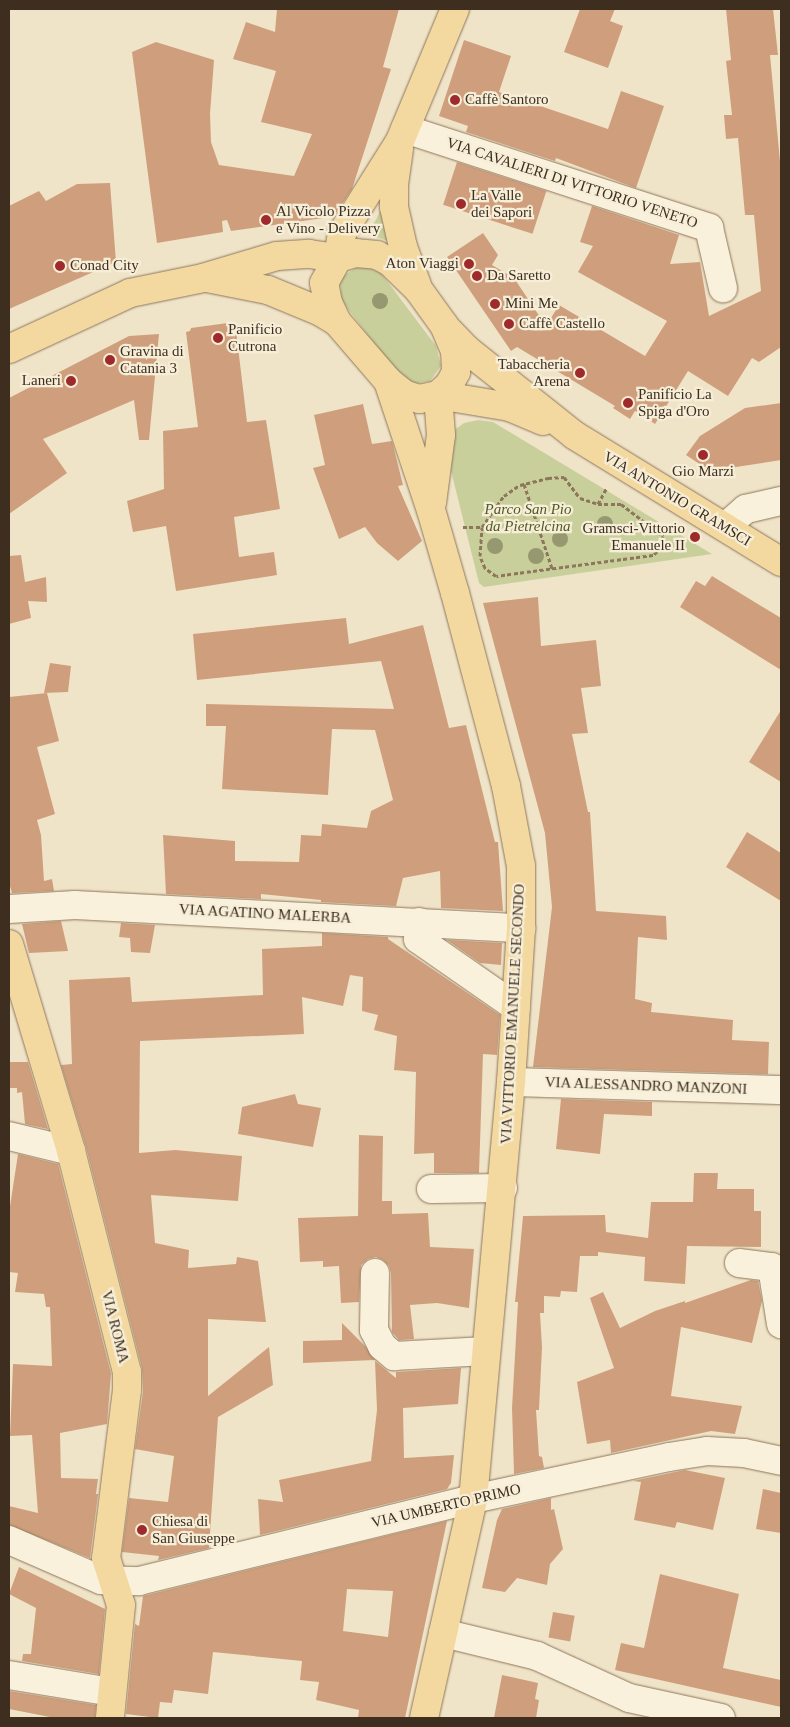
<!DOCTYPE html>
<html>
<head>
<meta charset="utf-8">
<style>
  body { margin:0 }
  #map { position:relative; width:790px; height:1727px; overflow:hidden; background:#f0e4c8; font-family:"Times New Roman",serif }
  div>[style] { position:absolute }
  .green>* { inset:0; background:#c9cf9b }
  .building>* { inset:0; background:#cf9f7d; transform-origin:0 0 }
  .path>* { height:3px; margin-top:-1.5px; transform-origin:0; background:repeating-linear-gradient(90deg,#8d765c 0 4px,transparent 0 6.5px) }
  .roads { filter:drop-shadow(0 0 1px #8d765c) drop-shadow(0 0 1px #8d765c) }
  .minor>* { height:28px; margin:-14px; padding:0 14px; transform-origin:14px; border-radius:14px; background:#faf1dc }
  .major>* { height:28px; margin:-14px; padding:0 14px; transform-origin:14px; border-radius:14px; background:#f3d9a0 }
  .trees>* { width:16px; height:16px; margin:-8px; border-radius:50%; background:#96986f }
  .dots>* { width:14px; height:14px; translate:-50% -50%; box-sizing:border-box; border:2px solid #f7eed8; border-radius:50% }
  span { translate:-50% -50%; white-space:nowrap; text-align:center; line-height:1.15; -webkit-text-stroke:4.5px #f7eed8; paint-order:stroke }
  .poi-label { font-size:15px; color:#3d2e20 }
  .left { translate:0 -50%; text-align:left }
  .right { translate:-100% -50%; text-align:right }
  .street-label { font-size:15px; color:#3d2e20 }
  .park-label { font-size:15px; color:#4d5a26; font-style:italic }
  .frame { position:absolute; inset:0; border:10px solid #3d2e20; pointer-events:none }
</style>
</head>
<body>
<div id="map">
  <div class="green">
    <i style="clip-path:polygon(383px 204px,388px 241px,365px 233px,376px 220px)"></i>
    <i style="clip-path:polygon(357px 267px,366px 267px,381px 273px,436px 346px,441px 366px,430px 381px,413px 384px,400px 377px,341px 300px,340px 283px,343px 276px)"></i>
    <i style="clip-path:polygon(478px 420px,493px 422px,712px 554px,484px 587px,479px 583px,449px 463px,453px 431px,464px 423px)"></i>
  </div>
  <div class="building">
    <i style="clip-path:polygon(277px 9px,399px 9px,383px 67px,391px 69px,352px 189px,336px 213px,324px 218px,231px 231px,227px 220px,222px 221px,223px 232px,157px 243px,132px 52px,156px 42px,214px 60px,210px 114px,211px 142px,219px 165px,294px 176px,312px 134px,261px 122px,276px 71px,233px 59px,246px 22px,275px 32px)"></i>
    <i style="clip-path:polygon(580px 9px,615px 9px,610px 21px,623px 26px,608px 68px,564px 52px)"></i>
    <i style="clip-path:polygon(726px 9px,773px 9px,778px 55px,770px 55px,781px 172px,781px 347px,759px 362px,752px 358px,728px 396px,688px 371px,655px 424px,635px 411px,630px 419px,613px 408px,615px 406px,517px 347px,511px 351px,447px 257px,483px 233px,498px 255px,492px 265px,514px 278px,546px 326px,559px 305px,645px 356px,667px 321px,578px 272px,593px 246px,580px 242px,592px 206px,679px 235px,670px 264px,700px 262px,709px 316px,761px 291px,754px 215px,745px 215px,738px 138px,726px 139px,724px 115px,732px 115px,726px 61px,731px 60px)"></i>
    <i style="clip-path:polygon(464px 40px,511px 56px,499px 92px,608px 129px,621px 91px,664px 106px,636px 188px,556px 158px,555px 161px,466px 132px,468px 126px,439px 116px)"></i>
    <i style="left:457px;top:162px;width:94px;height:45px;rotate:18deg"></i>
    <i style="clip-path:polygon(110px 183px,116px 262px,9px 309px,9px 206px,39px 191px,46px 201px,77px 184px)"></i>
    <i style="clip-path:polygon(235px 322px,247px 422px,266px 420px,280px 509px,234px 517px,239px 557px,274px 552px,277px 575px,176px 591px,166px 526px,133px 532px,127px 501px,164px 489px,163px 431px,198px 427px,186px 332px,190px 331px,191px 328px)"></i>
    <i style="clip-path:polygon(159px 334px,149px 440px,139px 440px,134px 400px,43px 439px,67px 473px,9px 514px,9px 398px,129px 336px)"></i>
    <i style="clip-path:polygon(781px 403px,781px 460px,710px 471px,686px 455px,700px 436px,745px 408px)"></i>
    <i style="clip-path:polygon(363px 404px,372px 444px,392px 441px,403px 485px,398px 486px,422px 541px,398px 561px,377px 543px,365px 527px,339px 539px,313px 468px,325px 465px,314px 415px)"></i>
    <i style="clip-path:polygon(21px 555px,25px 582px,46px 577px,47px 602px,28px 601px,31px 618px,9px 624px,9px 556px)"></i>
    <i style="clip-path:polygon(712px 576px,781px 618px,781px 670px,680px 607px,696px 581px,705px 586px)"></i>
    <i style="clip-path:polygon(538px 597px,541px 646px,596px 640px,601px 686px,581px 688px,588px 733px,572px 734px,588px 812px,590px 812px,596px 911px,666px 916px,667px 940px,638px 937px,635px 999px,652px 1003px,651px 1012px,733px 1020px,732px 1040px,769px 1042px,768px 1074px,533px 1067px,552px 907px,545px 833px,483px 603px)"></i>
    <i style="clip-path:polygon(346px 618px,349px 644px,423px 625px,449px 728px,466px 725px,495px 842px,498px 842px,503px 911px,441px 908px,440px 871px,403px 878px,396px 906px,321px 902px,321px 900px,261px 894px,261px 899px,166px 894px,163px 835px,235px 841px,235px 861px,299px 862px,301px 835px,321px 836px,322px 824px,367px 828px,371px 811px,393px 800px,375px 730px,332px 729px,328px 795px,222px 789px,226px 726px,206px 726px,206px 704px,394px 709px,381px 661px,197px 680px,193px 634px)"></i>
    <i style="clip-path:polygon(50px 663px,71px 666px,68px 692px,44px 693px)"></i>
    <i style="clip-path:polygon(47px 693px,59px 741px,37px 747px,55px 814px,37px 820px,41px 835px,44px 881px,52px 879px,54px 891px,12px 893px,9px 883px,9px 697px)"></i>
    <i style="clip-path:polygon(781px 710px,781px 782px,749px 762px)"></i>
    <i style="clip-path:polygon(747px 832px,781px 853px,781px 901px,726px 867px)"></i>
    <i style="clip-path:polygon(61px 921px,68px 951px,29px 953px,22px 924px)"></i>
    <i style="clip-path:polygon(121px 923px,155px 925px,150px 953px,131px 952px,130px 938px,119px 937px)"></i>
    <i style="clip-path:polygon(322px 933px,388px 937px,388px 939px,500px 1015px,497px 1055px,483px 1054px,479px 1173px,434px 1173px,434px 1153px,414px 1154px,416px 1072px,394px 1070px,397px 1036px,374px 1030px,378px 1015px,362px 1011px,363px 977px,350px 975px,343px 1006px,302px 997px,304px 1034px,140px 1041px,139px 1153px,175px 1150px,242px 1156px,238px 1201px,151px 1195px,155px 1243px,189px 1250px,188px 1268px,236px 1264px,237px 1257px,258px 1261px,266px 1322px,208px 1319px,208px 1396px,269px 1347px,273px 1385px,218px 1417px,209px 1548px,158px 1560px,159px 1556px,122px 1552px,129px 1498px,168px 1502px,174px 1456px,135px 1449px,143px 1392px,142px 1368px,86px 1147px,61px 1065px,72px 1064px,69px 980px,130px 977px,132px 1002px,263px 995px,262px 949px,322px 946px)"></i>
    <i style="clip-path:polygon(447px 940px,502px 943px,501px 965px,480px 963px)"></i>
    <i style="clip-path:polygon(9px 1062px,28px 1062px,48px 1129px,25px 1124px,22px 1092px,17px 1093px,17px 1088px,9px 1088px)"></i>
    <i style="clip-path:polygon(295px 1094px,298px 1104px,321px 1108px,313px 1147px,238px 1134px,242px 1107px)"></i>
    <i style="clip-path:polygon(561px 1099px,652px 1102px,652px 1116px,604px 1114px,600px 1154px,556px 1149px)"></i>
    <i style="clip-path:polygon(359px 1135px,383px 1136px,382px 1201px,392px 1201px,392px 1214px,428px 1213px,430px 1247px,474px 1249px,469px 1308px,437px 1303px,410px 1305px,414px 1339px,399px 1340px,392px 1332px,391px 1273px,389px 1266px,383px 1260px,376px 1257px,368px 1259px,361px 1265px,359px 1302px,341px 1303px,339px 1266px,323px 1267px,323px 1261px,300px 1262px,298px 1218px,358px 1216px)"></i>
    <i style="clip-path:polygon(18px 1154px,58px 1164px,111px 1374px,107px 1424px,60px 1433px,61px 1478px,98px 1479px,96px 1494px,98px 1494px,90px 1558px,9px 1525px,9px 1506px,38px 1513px,32px 1435px,10px 1436px,13px 1364px,52px 1366px,50px 1307px,46px 1307px,44px 1294px,15px 1292px,18px 1273px,9px 1272px,9px 1213px)"></i>
    <i style="clip-path:polygon(694px 1173px,718px 1173px,717px 1189px,754px 1189px,754px 1211px,761px 1211px,761px 1247px,687px 1246px,685px 1284px,644px 1281px,645px 1257px,598px 1252px,598px 1256px,580px 1256px,577px 1292px,561px 1291px,560px 1297px,544px 1296px,544px 1313px,540px 1313px,542px 1347px,539px 1410px,536px 1410px,539px 1456px,542px 1457px,544px 1468px,514px 1474px,512px 1408px,518px 1302px,515px 1302px,523px 1216px,605px 1215px,606px 1232px,648px 1238px,651px 1202px,693px 1202px)"></i>
    <i style="clip-path:polygon(751px 1280px,758px 1281px,762px 1301px,752px 1343px,681px 1327px,671px 1396px,742px 1406px,735px 1434px,711px 1431px,611px 1453px,610px 1440px,587px 1444px,577px 1382px,614px 1368px,590px 1298px,603px 1292px,620px 1328px,655px 1311px,685px 1301px,685px 1303px)"></i>
    <i style="clip-path:polygon(342px 1323px,365px 1346px,375px 1360px,303px 1363px,303px 1341px,342px 1340px)"></i>
    <i style="clip-path:polygon(375px 1361px,396px 1378px,396px 1372px,461px 1368px,458px 1404px,403px 1408px,404px 1458px,454px 1455px,451px 1483px,447px 1489px,260px 1535px,258px 1499px,283px 1502px,279px 1480px,371px 1461px,377px 1410px)"></i>
    <i style="clip-path:polygon(685px 1470px,725px 1478px,713px 1530px,677px 1522px,675px 1528px,634px 1520px,641px 1482px,633px 1481px)"></i>
    <i style="clip-path:polygon(763px 1489px,781px 1493px,781px 1533px,756px 1529px)"></i>
    <i style="clip-path:polygon(551px 1498px,551px 1510px,554px 1509px,563px 1549px,550px 1564px,547px 1585px,517px 1578px,505px 1592px,482px 1588px,497px 1520px,502px 1509px)"></i>
    <i style="clip-path:polygon(evenodd,447px 1521px,405px 1718px,358px 1718px,359px 1710px,316px 1700px,319px 1682px,300px 1680px,302px 1661px,213px 1652px,208px 1694px,174px 1690px,172px 1703px,160px 1702px,158px 1718px,126px 1714px,135px 1624px,139px 1626px,143px 1596px,447px 1521px,347px 1589px,393px 1591px,388px 1637px,343px 1631px,347px 1589px)"></i>
    <i style="clip-path:polygon(19px 1567px,105px 1609px,99px 1674px,22px 1661px,23px 1654px,31px 1654px,36px 1608px,9px 1594px)"></i>
    <i style="clip-path:polygon(660px 1574px,739px 1594px,723px 1668px,781px 1680px,781px 1707px,615px 1670px,621px 1643px,644px 1648px)"></i>
    <i style="left:553px;top:1612px;width:22px;height:26px;rotate:10deg"></i>
    <i style="clip-path:polygon(502px 1675px,538px 1683px,535px 1699px,539px 1700px,536px 1718px,494px 1718px)"></i>
    <i style="clip-path:polygon(9px 1691px,96px 1705px,95px 1718px,55px 1718px,9px 1709px)"></i>
  </div>
  <div class="path">
    <i style="left:524px;top:484px;width:89px;rotate:71.6deg"></i>
    <i style="left:598px;top:504px;width:19px;rotate:-62deg"></i>
    <i style="left:463px;top:527px;width:19px"></i>
    <i style="left:482px;top:527px;width:38px;rotate:-55deg"></i>
    <i style="left:504px;top:496px;width:19px;rotate:-35deg"></i>
    <i style="left:520px;top:485px;width:29px;rotate:-14deg"></i>
    <i style="left:548px;top:478px;width:16px;rotate:-4deg"></i>
    <i style="left:564px;top:477px;width:26px;rotate:53deg"></i>
    <i style="left:580px;top:498px;width:19px;rotate:18deg"></i>
    <i style="left:598px;top:504px;width:23px"></i>
    <i style="left:621px;top:504px;width:53px;rotate:37.3deg"></i>
    <i style="left:663px;top:536px;width:11px;rotate:95deg"></i>
    <i style="left:662px;top:547px;width:12px;rotate:138deg"></i>
    <i style="left:653px;top:555px;width:158px;rotate:172.4deg"></i>
    <i style="left:496px;top:576px;width:14px;rotate:-144deg"></i>
    <i style="left:485px;top:568px;width:13px;rotate:-113deg"></i>
    <i style="left:480px;top:556px;width:29px;rotate:-86deg"></i>
  </div>
  <div class="roads">
    <div class="minor">
      <i style="left:405px;top:129px;width:320px;rotate:18deg"></i>
      <i style="left:709px;top:228px;width:62px;rotate:76.9deg"></i>
      <i style="left:725px;top:527px;width:28px;rotate:-41deg"></i>
      <i style="left:746px;top:509px;width:36px;rotate:-13deg"></i>
      <i style="left:9px;top:909px;width:66px;rotate:-3.5deg"></i>
      <i style="left:75px;top:905px;width:447px;rotate:3deg"></i>
      <i style="left:419px;top:922px;width:17px;rotate:93deg"></i>
      <i style="left:418px;top:939px;width:119px;rotate:34.8deg"></i>
      <i style="left:511px;top:1082px;width:270px;rotate:1.7deg"></i>
      <i style="left:9px;top:1136px;width:64px;rotate:13.6deg"></i>
      <i style="left:431px;top:1189px;width:72px;rotate:-0.8deg"></i>
      <i style="left:739px;top:1263px;width:33px;rotate:7deg"></i>
      <i style="left:772px;top:1267px;width:58px;rotate:81deg"></i>
      <i style="left:375px;top:1273px;width:57px;rotate:91deg"></i>
      <i style="left:374px;top:1330px;width:18px;rotate:63deg"></i>
      <i style="left:382px;top:1346px;width:16px;rotate:40deg"></i>
      <i style="left:394px;top:1356px;width:92px;rotate:-3.1deg"></i>
      <i style="left:9px;top:1540px;width:100px;rotate:23.5deg"></i>
      <i style="left:101px;top:1580px;width:38px;rotate:2deg"></i>
      <i style="left:139px;top:1581px;width:344px;rotate:-13.8deg"></i>
      <i style="left:473px;top:1499px;width:200px;rotate:-12.1deg"></i>
      <i style="left:669px;top:1457px;width:38px;rotate:-9deg"></i>
      <i style="left:707px;top:1451px;width:37px;rotate:3deg"></i>
      <i style="left:744px;top:1453px;width:38px;rotate:12deg"></i>
      <i style="left:443px;top:1633px;width:97px;rotate:13.7deg"></i>
      <i style="left:537px;top:1656px;width:101px;rotate:24.5deg"></i>
      <i style="left:629px;top:1698px;width:94px;rotate:12.3deg"></i>
      <i style="left:9px;top:1675px;width:104px;rotate:9.4deg"></i>
    </div>
    <div class="major">
      <i style="left:399px;top:149px;width:37px;rotate:98deg"></i>
      <i style="left:394px;top:186px;width:21px;rotate:90deg"></i>
      <i style="left:394px;top:207px;width:41px;rotate:77.3deg"></i>
      <i style="left:403px;top:247px;width:40px;rotate:69.8deg"></i>
      <i style="left:355px;top:253px;width:22px;rotate:5deg"></i>
      <i style="left:377px;top:255px;width:15px;rotate:28deg"></i>
      <i style="left:390px;top:262px;width:39px;rotate:44deg"></i>
      <i style="left:418px;top:289px;width:44px;rotate:54.2deg"></i>
      <i style="left:444px;top:325px;width:28px;rotate:67deg"></i>
      <i style="left:455px;top:351px;width:21px;rotate:87deg"></i>
      <i style="left:456px;top:372px;width:15px;rotate:118deg"></i>
      <i style="left:449px;top:385px;width:15px;rotate:138deg"></i>
      <i style="left:438px;top:395px;width:19px;rotate:168deg"></i>
      <i style="left:419px;top:399px;width:16px;rotate:-162deg"></i>
      <i style="left:404px;top:394px;width:21px;rotate:-141deg"></i>
      <i style="left:388px;top:381px;width:78px;rotate:-130.8deg"></i>
      <i style="left:337px;top:322px;width:21px;rotate:-115deg"></i>
      <i style="left:328px;top:303px;width:20px;rotate:-101deg"></i>
      <i style="left:324px;top:283px;width:29px;rotate:-61deg"></i>
      <i style="left:338px;top:258px;width:18px;rotate:-16deg"></i>
      <i style="left:207px;top:278px;width:62px;rotate:11.1deg"></i>
      <i style="left:268px;top:290px;width:55px;rotate:22.4deg"></i>
      <i style="left:319px;top:311px;width:21px;rotate:31deg"></i>
      <i style="left:447px;top:329px;width:28px;rotate:46deg"></i>
      <i style="left:466px;top:349px;width:138px;rotate:38.5deg"></i>
      <i style="left:574px;top:435px;width:243px;rotate:31.5deg"></i>
      <i style="left:9px;top:349px;width:133px;rotate:-24.8deg"></i>
      <i style="left:130px;top:293px;width:75px;rotate:-11.6deg"></i>
      <i style="left:203px;top:278px;width:77px;rotate:-16.6deg"></i>
      <i style="left:277px;top:256px;width:32px;rotate:-4deg"></i>
      <i style="left:309px;top:254px;width:29px;rotate:8deg"></i>
      <i style="left:338px;top:258px;width:25px;rotate:-81deg"></i>
      <i style="left:342px;top:233px;width:109px;rotate:-57.8deg"></i>
      <i style="left:400px;top:141px;width:143px;rotate:-67.4deg"></i>
      <i style="left:388px;top:381px;width:136px;rotate:71.6deg"></i>
      <i style="left:431px;top:510px;width:86px;rotate:73.9deg"></i>
      <i style="left:455px;top:593px;width:200px;rotate:75.2deg"></i>
      <i style="left:506px;top:786px;width:81px;rotate:79.4deg"></i>
      <i style="left:521px;top:866px;width:62px;rotate:90deg"></i>
      <i style="left:521px;top:928px;width:154px;rotate:93.7deg"></i>
      <i style="left:511px;top:1082px;width:419px;rotate:95.2deg"></i>
      <i style="left:473px;top:1499px;width:224px;rotate:102.6deg"></i>
      <i style="left:432px;top:503px;width:69px;rotate:-82.5deg"></i>
      <i style="left:441px;top:435px;width:40px;rotate:-94.3deg"></i>
      <i style="left:438px;top:395px;width:73px;rotate:9.5deg"></i>
      <i style="left:510px;top:407px;width:36px;rotate:23deg"></i>
      <i style="left:9px;top:944px;width:216px;rotate:73.3deg"></i>
      <i style="left:71px;top:1151px;width:228px;rotate:75.8deg"></i>
      <i style="left:127px;top:1372px;width:18px;rotate:90deg"></i>
      <i style="left:127px;top:1390px;width:169px;rotate:97.1deg"></i>
      <i style="left:106px;top:1558px;width:49px;rotate:72.3deg"></i>
      <i style="left:121px;top:1605px;width:114px;rotate:95.6deg"></i>
    </div>
  </div>
  <div class="trees">
    <i style="left:380px;top:301px"></i>
    <i style="left:605px;top:524px"></i>
    <i style="left:560px;top:539px"></i>
    <i style="left:495px;top:546px"></i>
    <i style="left:536px;top:556px"></i>
  </div>
  <div class="dots">
    <i style="left:455px;top:100px;background:#9e2a2b"></i>
    <i style="left:461px;top:204px;background:#9e2a2b"></i>
    <i style="left:266px;top:220px;background:#9e2a2b"></i>
    <i style="left:469px;top:264px;background:#9e2a2b"></i>
    <i style="left:60px;top:266px;background:#9e2a2b"></i>
    <i style="left:477px;top:276px;background:#9e2a2b"></i>
    <i style="left:495px;top:304px;background:#9e2a2b"></i>
    <i style="left:509px;top:324px;background:#9e2a2b"></i>
    <i style="left:218px;top:338px;background:#9e2a2b"></i>
    <i style="left:110px;top:360px;background:#9e2a2b"></i>
    <i style="left:580px;top:373px;background:#9e2a2b"></i>
    <i style="left:71px;top:381px;background:#9e2a2b"></i>
    <i style="left:628px;top:403px;background:#9e2a2b"></i>
    <i style="left:703px;top:455px;background:#9e2a2b"></i>
    <i style="left:695px;top:537px;background:#9e2a2b"></i>
    <i style="left:142px;top:1530px;background:#9e2a2b"></i>
  </div>
  <div class="poi-label">
    <span class="left" style="left:465px;top:100px">Caffè Santoro</span>
    <span class="left" style="left:471px;top:204px">La Valle<br>dei Sapori</span>
    <span class="left" style="left:276px;top:220px">Al Vicolo Pizza<br>e Vino - Delivery</span>
    <span class="right" style="left:459px;top:264px">Aton Viaggi</span>
    <span class="left" style="left:70px;top:266px">Conad City</span>
    <span class="left" style="left:487px;top:276px">Da Saretto</span>
    <span class="left" style="left:505px;top:304px">Mini Me</span>
    <span class="left" style="left:519px;top:324px">Caffè Castello</span>
    <span class="left" style="left:228px;top:338px">Panificio<br>Cutrona</span>
    <span class="left" style="left:120px;top:360px">Gravina di<br>Catania 3</span>
    <span class="right" style="left:570px;top:373px">Tabaccheria<br>Arena</span>
    <span class="right" style="left:61px;top:381px">Laneri</span>
    <span class="left" style="left:638px;top:403px">Panificio La<br>Spiga d'Oro</span>
    <span style="left:703px;top:472px">Gio Marzi</span>
    <span class="right" style="left:685px;top:537px">Gramsci-Vittorio<br>Emanuele II</span>
    <span class="left" style="left:152px;top:1530px">Chiesa di<br>San Giuseppe</span>
  </div>
  <div class="street-label">
    <span style="left:572px;top:183px;rotate:18deg">VIA CAVALIERI DI VITTORIO VENETO</span>
    <span style="left:677px;top:499px;rotate:31deg">VIA ANTONIO GRAMSCI</span>
    <span style="left:265px;top:914px;rotate:3deg">VIA AGATINO MALERBA</span>
    <span style="left:513px;top:1014px;rotate:-87deg">VIA VITTORIO EMANUELE SECONDO</span>
    <span style="left:646px;top:1086px;rotate:2deg">VIA ALESSANDRO MANZONI</span>
    <span style="left:115px;top:1327px;rotate:76deg">VIA ROMA</span>
    <span style="left:446px;top:1506px;rotate:-13deg">VIA UMBERTO PRIMO</span>
  </div>
  <div class="park-label">
    <span style="left:528px;top:518px">Parco San Pio<br>da Pietrelcina</span>
  </div>
  <div class="frame"></div>
</div>
</body>
</html>
